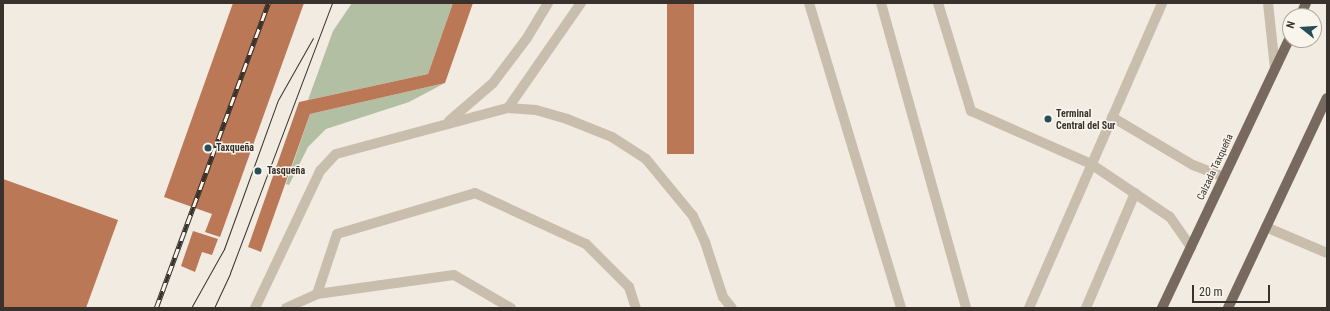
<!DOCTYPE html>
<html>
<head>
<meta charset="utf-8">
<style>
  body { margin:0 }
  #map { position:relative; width:1330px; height:311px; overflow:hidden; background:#f1ebe1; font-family:"Roboto Condensed",sans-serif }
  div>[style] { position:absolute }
  .green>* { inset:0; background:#b3bfa2 }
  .building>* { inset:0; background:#ba7856; transform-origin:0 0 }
  .minor>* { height:10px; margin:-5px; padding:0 5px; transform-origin:5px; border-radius:5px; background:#c9bdae }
  .major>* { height:10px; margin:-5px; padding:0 5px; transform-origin:5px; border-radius:5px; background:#78695e }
  .tram>* { height:1px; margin:-0.5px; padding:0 0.5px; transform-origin:0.5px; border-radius:0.5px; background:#38312c }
  .rail>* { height:4.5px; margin-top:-2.25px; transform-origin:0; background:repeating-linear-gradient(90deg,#f9f5ed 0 9px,#38312c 0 18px); box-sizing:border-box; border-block:1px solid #38312c }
  .dots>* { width:11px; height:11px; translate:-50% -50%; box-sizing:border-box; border:2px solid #f9f5ed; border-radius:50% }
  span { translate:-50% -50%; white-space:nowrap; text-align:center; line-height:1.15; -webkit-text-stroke:3px #f9f5ed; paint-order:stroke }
  .poi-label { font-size:10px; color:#38312c; font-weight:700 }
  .left { translate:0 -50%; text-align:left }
  .street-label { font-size:10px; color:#38312c }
  .frame { position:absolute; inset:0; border:4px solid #38312c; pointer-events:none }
  .north { position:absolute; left:1282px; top:8px; width:40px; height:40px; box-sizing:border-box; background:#f9f5ed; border:1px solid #aca7a0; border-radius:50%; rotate:287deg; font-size:11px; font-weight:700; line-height:16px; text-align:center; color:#38312c }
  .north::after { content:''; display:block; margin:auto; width:14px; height:18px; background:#254e56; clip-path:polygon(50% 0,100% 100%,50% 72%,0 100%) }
  .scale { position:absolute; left:1192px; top:285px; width:78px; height:18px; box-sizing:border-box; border:2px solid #38312c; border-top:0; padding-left:5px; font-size:12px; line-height:14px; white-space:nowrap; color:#38312c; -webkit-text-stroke:3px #f9f5ed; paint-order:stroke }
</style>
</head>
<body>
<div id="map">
  <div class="green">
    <i style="clip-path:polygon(352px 3px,453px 3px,428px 74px,308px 100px,333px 31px)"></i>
    <i style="clip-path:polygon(445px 83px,409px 102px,326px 129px,308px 147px,289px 185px,286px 184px,310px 114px)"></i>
  </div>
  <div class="building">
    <i style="clip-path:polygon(233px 3px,304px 3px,220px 237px,205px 232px,212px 214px,164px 197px)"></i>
    <i style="clip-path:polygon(453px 3px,473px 3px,445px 83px,310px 114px,261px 252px,248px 247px,299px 102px,428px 74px)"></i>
    <i style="left:667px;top:3px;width:27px;height:151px"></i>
    <i style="clip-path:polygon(3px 179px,118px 220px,86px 308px,3px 308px)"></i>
    <i style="clip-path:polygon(193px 231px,218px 239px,212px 255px,202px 252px,195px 272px,181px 266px)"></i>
  </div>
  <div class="minor">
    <i style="left:809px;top:3px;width:319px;rotate:73.2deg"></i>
    <i style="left:881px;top:3px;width:317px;rotate:74.4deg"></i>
    <i style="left:938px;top:3px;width:113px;rotate:73deg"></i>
    <i style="left:971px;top:111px;width:131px;rotate:23.8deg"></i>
    <i style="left:1091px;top:164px;width:95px;rotate:33.9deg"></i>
    <i style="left:1170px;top:217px;width:37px;rotate:55deg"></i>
    <i style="left:1268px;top:3px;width:65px;rotate:83.9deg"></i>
    <i style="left:508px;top:108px;width:128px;rotate:-55.2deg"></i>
    <i style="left:1112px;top:117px;width:94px;rotate:30.7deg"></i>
    <i style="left:1193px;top:165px;width:33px;rotate:21deg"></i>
    <i style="left:449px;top:121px;width:58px;rotate:-40.8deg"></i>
    <i style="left:493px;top:83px;width:56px;rotate:-52.9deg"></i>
    <i style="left:527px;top:38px;width:41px;rotate:-59deg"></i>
    <i style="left:1266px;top:227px;width:66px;rotate:23.1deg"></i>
    <i style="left:317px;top:294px;width:63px;rotate:-71.6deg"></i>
    <i style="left:337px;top:234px;width:144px;rotate:-16.5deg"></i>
    <i style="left:475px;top:193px;width:122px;rotate:24.7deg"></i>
    <i style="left:586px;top:244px;width:61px;rotate:45deg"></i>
    <i style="left:629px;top:287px;width:22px;rotate:72deg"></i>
    <i style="left:255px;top:308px;width:152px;rotate:-64.6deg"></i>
    <i style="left:320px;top:171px;width:23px;rotate:-47deg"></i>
    <i style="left:336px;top:154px;width:178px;rotate:-15deg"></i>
    <i style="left:508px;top:108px;width:28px;rotate:4deg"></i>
    <i style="left:536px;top:110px;width:32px;rotate:16deg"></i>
    <i style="left:567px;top:119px;width:48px;rotate:21.8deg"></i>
    <i style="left:612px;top:137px;width:40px;rotate:32.9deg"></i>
    <i style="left:646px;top:159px;width:74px;rotate:50.5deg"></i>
    <i style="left:693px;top:216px;width:29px;rotate:65deg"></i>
    <i style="left:705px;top:242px;width:58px;rotate:71.9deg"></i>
    <i style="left:723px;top:297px;width:14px;rotate:51deg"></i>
    <i style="left:286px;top:308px;width:34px;rotate:-24deg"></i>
    <i style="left:317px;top:294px;width:138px;rotate:-7.9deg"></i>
    <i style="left:454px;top:275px;width:66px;rotate:30.1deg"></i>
    <i style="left:1029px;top:308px;width:333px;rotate:-66.4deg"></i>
    <i style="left:1086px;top:308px;width:125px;rotate:-66.9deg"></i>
  </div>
  <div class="major">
    <i style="left:1300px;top:16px;width:14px;rotate:-65deg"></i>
    <i style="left:1162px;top:308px;width:300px;rotate:-64.7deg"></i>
    <i style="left:1228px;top:308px;width:232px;rotate:-64.8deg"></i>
  </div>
  <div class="tram">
    <i style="left:191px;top:308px;width:68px;rotate:-60.8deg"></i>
    <i style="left:224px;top:249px;width:158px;rotate:-70.1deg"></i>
    <i style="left:278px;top:100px;width:71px;rotate:-60.6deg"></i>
    <i style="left:214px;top:308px;width:38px;rotate:-65deg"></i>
    <i style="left:230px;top:273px;width:289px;rotate:-69.3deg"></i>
  </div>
  <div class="rail">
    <i style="left:156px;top:308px;width:325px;rotate:-69.8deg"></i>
  </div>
  <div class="dots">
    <i style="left:1048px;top:119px;background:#254e56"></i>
    <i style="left:208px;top:148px;background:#254e56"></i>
    <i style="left:258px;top:171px;background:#254e56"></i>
  </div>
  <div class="poi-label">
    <span class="left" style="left:1056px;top:119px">Terminal<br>Central del Sur</span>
    <span class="left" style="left:216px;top:148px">Taxqueña</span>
    <span class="left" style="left:267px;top:171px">Tasqueña</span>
  </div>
  <div class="street-label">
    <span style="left:1215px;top:167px;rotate:-65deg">Calzada Taxqueña</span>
  </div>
  <div class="frame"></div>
  <div class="north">N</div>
  <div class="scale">20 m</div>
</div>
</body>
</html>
